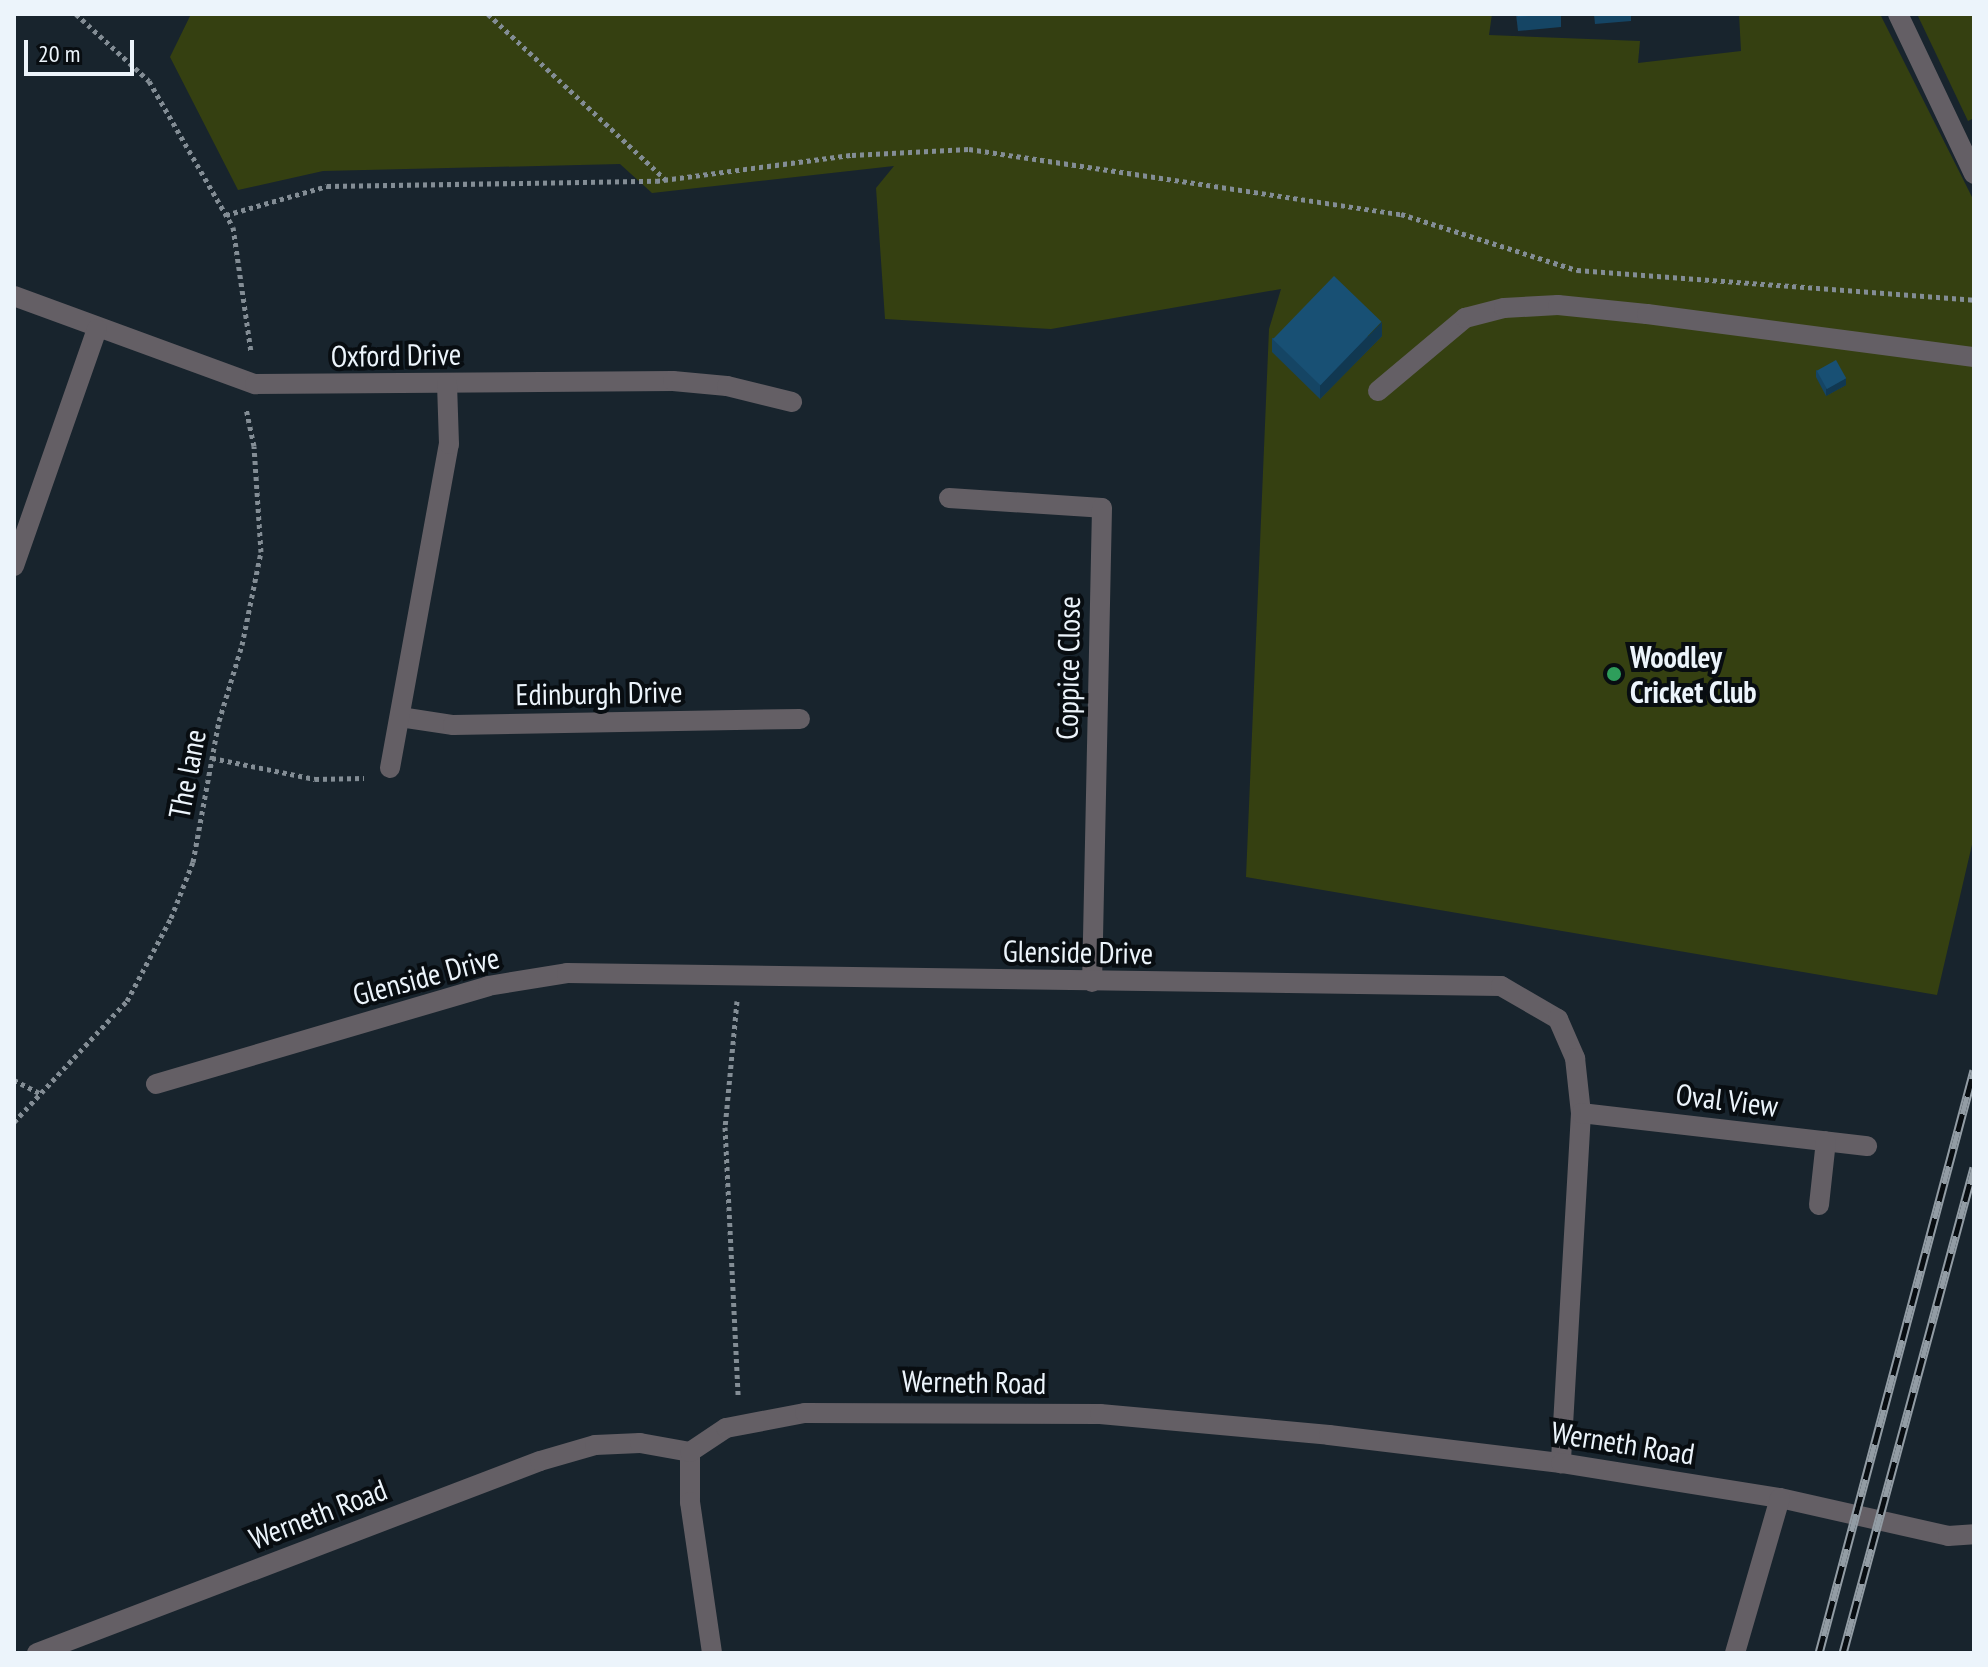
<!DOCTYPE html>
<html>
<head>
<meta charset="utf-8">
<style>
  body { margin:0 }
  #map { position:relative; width:1988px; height:1667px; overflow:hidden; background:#18242d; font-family:"PT Sans Narrow",sans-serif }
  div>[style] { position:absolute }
  .green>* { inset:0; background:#354011 }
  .path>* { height:5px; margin-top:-2.5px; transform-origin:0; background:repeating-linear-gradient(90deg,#838d95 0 4px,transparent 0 8px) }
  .lane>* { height:20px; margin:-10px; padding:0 10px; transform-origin:10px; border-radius:10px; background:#645f65 }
  .street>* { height:20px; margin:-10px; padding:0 10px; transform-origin:10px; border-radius:10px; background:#645f65 }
  .rail>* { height:9px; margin-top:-4.5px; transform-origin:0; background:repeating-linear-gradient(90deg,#080d11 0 18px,#929ca4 0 36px); box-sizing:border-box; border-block:2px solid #929ca4 }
  .wall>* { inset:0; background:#154564 }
  .shaded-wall>* { inset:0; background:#113851 }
  .building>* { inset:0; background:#185074; transform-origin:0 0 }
  .dots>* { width:22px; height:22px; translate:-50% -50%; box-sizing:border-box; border:4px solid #080d11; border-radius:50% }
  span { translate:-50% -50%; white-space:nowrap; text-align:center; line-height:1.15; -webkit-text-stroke:8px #080d11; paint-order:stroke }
  .street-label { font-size:30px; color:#ecf4fb }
  .poi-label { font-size:30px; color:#ecf4fb; font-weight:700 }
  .left { translate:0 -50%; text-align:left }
  .frame { position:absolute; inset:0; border:16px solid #ecf4fb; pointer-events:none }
  .scale { position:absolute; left:24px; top:40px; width:110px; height:36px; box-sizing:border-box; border:4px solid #ecf4fb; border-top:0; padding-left:10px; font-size:24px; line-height:28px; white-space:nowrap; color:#ecf4fb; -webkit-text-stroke:6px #080d11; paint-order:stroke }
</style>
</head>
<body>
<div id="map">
  <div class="green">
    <i style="clip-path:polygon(191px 14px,1492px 14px,1489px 35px,1640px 41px,1638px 63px,1741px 51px,1739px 14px,1880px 14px,1974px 201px,1974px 836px,1937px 995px,1246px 877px,1269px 329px,1281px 289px,1051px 329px,885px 319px,876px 188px,894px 166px,652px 193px,620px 164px,323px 171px,238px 190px,170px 57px)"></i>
    <i style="clip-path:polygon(1917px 14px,1974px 14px,1974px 118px,1968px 121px)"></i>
  </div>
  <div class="path">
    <i style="left:76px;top:14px;width:99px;rotate:42.5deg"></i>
    <i style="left:149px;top:81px;width:168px;rotate:60.1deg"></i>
    <i style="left:233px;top:227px;width:126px;rotate:81.8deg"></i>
    <i style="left:488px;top:14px;width:243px;rotate:43deg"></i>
    <i style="left:226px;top:215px;width:105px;rotate:-16deg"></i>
    <i style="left:327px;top:186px;width:329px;rotate:-0.9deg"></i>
    <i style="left:656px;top:181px;width:198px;rotate:-7.6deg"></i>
    <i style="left:852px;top:155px;width:117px;rotate:-2.9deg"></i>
    <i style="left:969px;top:149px;width:437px;rotate:8.6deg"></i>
    <i style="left:1401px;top:214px;width:185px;rotate:17.7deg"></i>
    <i style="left:1577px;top:270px;width:398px;rotate:4.3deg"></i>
    <i style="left:212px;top:758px;width:105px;rotate:11.5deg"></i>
    <i style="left:315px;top:779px;width:49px;rotate:-1.2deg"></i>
    <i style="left:737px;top:1001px;width:127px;rotate:95.4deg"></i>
    <i style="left:725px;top:1127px;width:270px;rotate:87.2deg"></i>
    <i style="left:14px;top:1080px;width:29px;rotate:27deg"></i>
    <i style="left:14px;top:1122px;width:166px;rotate:-47deg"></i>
    <i style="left:127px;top:1001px;width:94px;rotate:-62.1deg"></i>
    <i style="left:171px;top:918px;width:60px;rotate:-68.6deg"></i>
    <i style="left:193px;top:862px;width:143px;rotate:-79.6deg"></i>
    <i style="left:219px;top:721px;width:79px;rotate:-73.2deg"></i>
    <i style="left:242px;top:645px;width:95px;rotate:-78.5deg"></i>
    <i style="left:261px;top:552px;width:106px;rotate:-93.8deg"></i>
    <i style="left:254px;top:446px;width:39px;rotate:-102deg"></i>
  </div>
  <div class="lane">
    <i style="left:1378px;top:391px;width:114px;rotate:-40deg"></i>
    <i style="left:1465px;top:318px;width:40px;rotate:-14.4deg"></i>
    <i style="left:1504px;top:308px;width:54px;rotate:-3.2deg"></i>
    <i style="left:1558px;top:305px;width:89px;rotate:5.8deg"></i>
    <i style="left:1647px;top:314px;width:330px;rotate:7.5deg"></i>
  </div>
  <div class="street">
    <i style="left:1898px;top:14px;width:177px;rotate:64.6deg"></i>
    <i style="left:14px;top:296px;width:257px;rotate:20.1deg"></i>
    <i style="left:255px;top:384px;width:418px;rotate:-0.4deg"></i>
    <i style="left:673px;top:381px;width:54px;rotate:5.3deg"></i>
    <i style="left:727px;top:386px;width:67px;rotate:13.8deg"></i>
    <i style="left:949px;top:498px;width:153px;rotate:3.7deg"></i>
    <i style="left:1102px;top:508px;width:474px;rotate:91.2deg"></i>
    <i style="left:14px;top:566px;width:251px;rotate:-70.7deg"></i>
    <i style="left:400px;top:717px;width:54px;rotate:8.6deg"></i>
    <i style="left:453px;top:725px;width:347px;rotate:-1deg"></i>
    <i style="left:390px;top:768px;width:329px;rotate:-79.7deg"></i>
    <i style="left:449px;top:444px;width:60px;rotate:-91.9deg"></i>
    <i style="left:156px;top:1084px;width:346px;rotate:-16.4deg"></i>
    <i style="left:488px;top:986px;width:80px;rotate:-9.3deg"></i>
    <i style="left:567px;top:973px;width:934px;rotate:0.8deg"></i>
    <i style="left:1501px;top:986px;width:66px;rotate:30.1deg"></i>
    <i style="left:1558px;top:1019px;width:43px;rotate:66.4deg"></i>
    <i style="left:1575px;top:1058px;width:55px;rotate:83.8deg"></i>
    <i style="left:1581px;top:1113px;width:351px;rotate:93.3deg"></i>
    <i style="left:1581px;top:1113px;width:288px;rotate:6.6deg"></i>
    <i style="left:1819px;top:1205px;width:64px;rotate:-83.8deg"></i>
    <i style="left:690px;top:1452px;width:50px;rotate:90deg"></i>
    <i style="left:690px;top:1502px;width:153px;rotate:81.7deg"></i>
    <i style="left:37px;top:1653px;width:538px;rotate:-20.89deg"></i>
    <i style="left:540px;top:1461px;width:57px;rotate:-16.2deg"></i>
    <i style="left:595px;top:1445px;width:45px;rotate:-2.5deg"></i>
    <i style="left:640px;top:1443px;width:51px;rotate:10.2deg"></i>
    <i style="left:690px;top:1452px;width:43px;rotate:-33.7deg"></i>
    <i style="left:726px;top:1428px;width:80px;rotate:-10.8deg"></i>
    <i style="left:805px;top:1413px;width:295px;rotate:0.2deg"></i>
    <i style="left:1100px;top:1414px;width:230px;rotate:5.2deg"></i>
    <i style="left:1329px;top:1435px;width:234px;rotate:6.9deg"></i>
    <i style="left:1561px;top:1463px;width:222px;rotate:9.1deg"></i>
    <i style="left:1780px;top:1498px;width:172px;rotate:12.7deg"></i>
    <i style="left:1948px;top:1536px;width:26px;rotate:-4deg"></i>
    <i style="left:1735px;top:1653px;width:161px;rotate:-73.8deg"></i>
  </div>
  <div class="rail">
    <i style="left:1819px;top:1653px;width:603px;rotate:-75.11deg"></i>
    <i style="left:1843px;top:1653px;width:503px;rotate:-74.91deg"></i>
  </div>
  <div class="wall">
    <i style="clip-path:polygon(1516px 14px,1561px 14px,1561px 27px,1518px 31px)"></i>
    <i style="clip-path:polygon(1594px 14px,1631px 14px,1631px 21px,1595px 24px)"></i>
    <i style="clip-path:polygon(1382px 336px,1320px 399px,1272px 352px,1272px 338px)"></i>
    <i style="clip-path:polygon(1816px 370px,1846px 385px,1826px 396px,1816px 377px)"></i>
  </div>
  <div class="shaded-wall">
    <i style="clip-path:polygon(1382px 322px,1382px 336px,1320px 399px,1320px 385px)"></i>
    <i style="clip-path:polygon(1846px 378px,1846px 385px,1826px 396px,1826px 389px)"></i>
  </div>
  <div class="building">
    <i style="clip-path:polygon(1517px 14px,1550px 14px,1518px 17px)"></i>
    <i style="left:1334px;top:276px;width:66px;height:88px;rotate:44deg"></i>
    <i style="left:1836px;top:360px;width:21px;height:22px;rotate:61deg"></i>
  </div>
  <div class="dots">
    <i style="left:1614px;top:674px;background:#2e9e5b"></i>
  </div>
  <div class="street-label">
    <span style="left:396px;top:355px;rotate:-1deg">Oxford Drive</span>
    <span style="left:1068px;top:668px;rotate:-89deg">Coppice Close</span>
    <span style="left:599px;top:693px;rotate:-1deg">Edinburgh Drive</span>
    <span style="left:187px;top:774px;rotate:-79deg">The lane</span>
    <span style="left:1078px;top:952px;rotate:1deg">Glenside Drive</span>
    <span style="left:426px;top:976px;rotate:-15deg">Glenside Drive</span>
    <span style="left:1727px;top:1100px;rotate:7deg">Oval View</span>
    <span style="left:974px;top:1382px;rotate:1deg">Werneth Road</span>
    <span style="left:1623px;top:1443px;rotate:9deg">Werneth Road</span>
    <span style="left:318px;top:1514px;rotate:-21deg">Werneth Road</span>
  </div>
  <div class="poi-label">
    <span class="left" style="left:1630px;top:674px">Woodley<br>Cricket Club</span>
  </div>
  <div class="frame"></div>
  <div class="scale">20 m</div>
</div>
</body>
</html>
